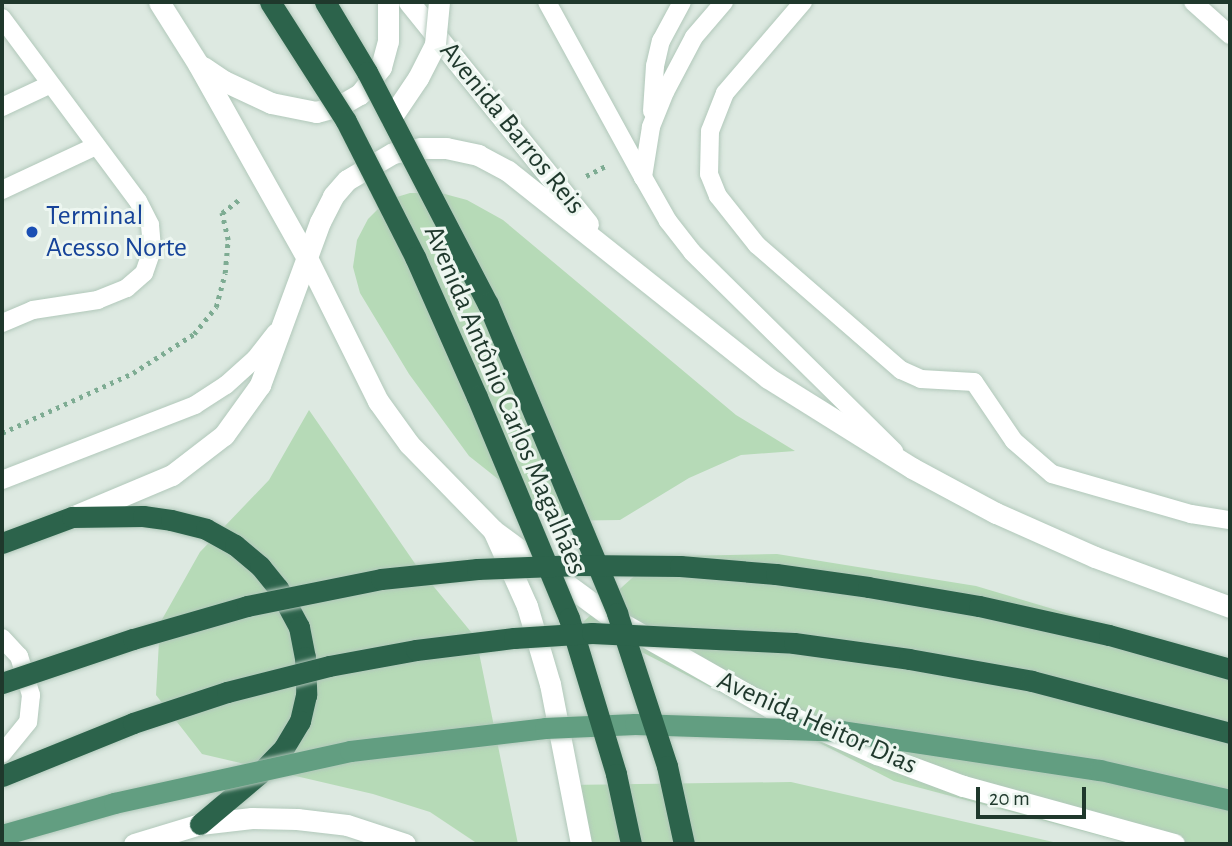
<!DOCTYPE html>
<html>
<head>
<meta charset="utf-8">
<style>
  body { margin:0 }
  #map { position:relative; width:1232px; height:846px; overflow:hidden; background:#dde9e1; font-family:"Alegreya Sans",sans-serif }
  div>[style] { position:absolute }
  .green>* { inset:0; background:#b6dab7 }
  .path>* { height:4.5px; margin-top:-2.25px; transform-origin:0; background:repeating-linear-gradient(90deg,#7eac93 0 3.5px,transparent 0 8.5px) }
  .roads { filter:drop-shadow(0 0 2px #b1c8ba) drop-shadow(0 0 2px #b1c8ba) }
  .lane>* { height:18px; margin:-9px; padding:0 9px; transform-origin:9px; border-radius:9px; background:#fff }
  .secondary>* { height:21px; margin:-10.5px; padding:0 10.5px; transform-origin:10.5px; border-radius:10.5px; background:#fff }
  .highway>* { height:21px; margin:-10.5px; padding:0 10.5px; transform-origin:10.5px; border-radius:10.5px; background:#2c634b }
  .bridges { filter:drop-shadow(0 0 2px #b1c8ba) drop-shadow(0 0 2px #b1c8ba) }
  .secondary-bridge>* { height:21px; margin:-10.5px; padding:0 10.5px; transform-origin:10.5px; border-radius:10.5px; background:#fff }
  .primary-bridge>* { height:21px; margin:-10.5px; padding:0 10.5px; transform-origin:10.5px; border-radius:10.5px; background:#629e81 }
  .highway-bridge>* { height:21px; margin:-10.5px; padding:0 10.5px; transform-origin:10.5px; border-radius:10.5px; background:#2c634b }
  .dots>* { width:19px; height:19px; translate:-50% -50%; box-sizing:border-box; border:4px solid #edf6f0; border-radius:50% }
  span { translate:-50% -50%; white-space:nowrap; text-align:center; line-height:1.15; -webkit-text-stroke:6px #edf6f0; paint-order:stroke }
  .street-label { font-size:28px; color:#1f382c }
  .transit-label { font-size:28px; color:#164399 }
  .left { translate:0 -50%; text-align:left }
  .frame { position:absolute; inset:0; border:4px solid #1f382c; pointer-events:none }
  .scale { position:absolute; left:976px; top:787px; width:110px; height:32px; box-sizing:border-box; border:4px solid #1f382c; border-top:0; padding-left:9px; font-size:21px; line-height:24px; white-space:nowrap; color:#1f382c; -webkit-text-stroke:5px #edf6f0; paint-order:stroke }
</style>
</head>
<body>
<div id="map">
  <div class="green">
    <i style="clip-path:polygon(410px 193px,441px 193px,467px 200px,503px 220px,736px 415px,795px 451px,741px 455px,689px 478px,620px 520px,551px 521px,469px 456px,409px 374px,360px 293px,353px 267px,357px 240px,368px 219px,387px 200px)"></i>
    <i style="clip-path:polygon(309px 410px,416px 565px,476px 638px,518px 844px,478px 844px,430px 812px,373px 794px,202px 754px,156px 695px,160px 623px,200px 552px,269px 480px)"></i>
    <i style="clip-path:polygon(777px 554px,976px 586px,1230px 662px,1230px 844px,1132px 844px,894px 781px,583px 622px,641px 570px,683px 556px)"></i>
    <i style="clip-path:polygon(791px 782px,1062px 844px,580px 844px,568px 785px)"></i>
  </div>
  <div class="path">
    <i style="left:586px;top:176px;width:22px;rotate:-27deg"></i>
    <i style="left:2px;top:433px;width:144px;rotate:-24.6deg"></i>
    <i style="left:133px;top:373px;width:72px;rotate:-32.6deg"></i>
    <i style="left:194px;top:334px;width:35px;rotate:-51deg"></i>
    <i style="left:216px;top:307px;width:35px;rotate:-75deg"></i>
    <i style="left:225px;top:273px;width:33px;rotate:-85deg"></i>
    <i style="left:228px;top:240px;width:28px;rotate:-103deg"></i>
    <i style="left:222px;top:213px;width:23px;rotate:-38deg"></i>
  </div>
  <div class="roads">
    <div class="lane">
      <i style="left:547px;top:2px;width:200px;rotate:61.3deg"></i>
      <i style="left:724px;top:2px;width:46px;rotate:130.6deg"></i>
      <i style="left:694px;top:37px;width:62px;rotate:117.8deg"></i>
      <i style="left:665px;top:92px;width:38px;rotate:112deg"></i>
      <i style="left:651px;top:127px;width:51px;rotate:99.1deg"></i>
      <i style="left:643px;top:177px;width:51px;rotate:60.4deg"></i>
      <i style="left:668px;top:221px;width:39px;rotate:52deg"></i>
      <i style="left:692px;top:252px;width:284px;rotate:44.6deg"></i>
      <i style="left:803px;top:2px;width:120px;rotate:130.6deg"></i>
      <i style="left:725px;top:93px;width:41px;rotate:111.5deg"></i>
      <i style="left:710px;top:131px;width:43px;rotate:91.3deg"></i>
      <i style="left:709px;top:174px;width:24px;rotate:68deg"></i>
      <i style="left:718px;top:196px;width:63px;rotate:51.5deg"></i>
      <i style="left:757px;top:245px;width:191px;rotate:41deg"></i>
      <i style="left:901px;top:370px;width:22px;rotate:24deg"></i>
      <i style="left:921px;top:379px;width:53px;rotate:3.2deg"></i>
      <i style="left:974px;top:382px;width:71px;rotate:55.9deg"></i>
      <i style="left:1014px;top:441px;width:50px;rotate:41deg"></i>
      <i style="left:1052px;top:474px;width:145px;rotate:16.1deg"></i>
      <i style="left:1191px;top:514px;width:39px;rotate:9deg"></i>
      <i style="left:1193px;top:2px;width:50px;rotate:41.7deg"></i>
      <i style="left:2px;top:18px;width:228px;rotate:53.4deg"></i>
      <i style="left:138px;top:201px;width:27px;rotate:63deg"></i>
      <i style="left:150px;top:225px;width:25px;rotate:85deg"></i>
      <i style="left:152px;top:250px;width:24px;rotate:109deg"></i>
      <i style="left:144px;top:273px;width:23px;rotate:139deg"></i>
      <i style="left:127px;top:288px;width:31px;rotate:158deg"></i>
      <i style="left:98px;top:300px;width:66px;rotate:171.3deg"></i>
      <i style="left:33px;top:310px;width:34px;rotate:157deg"></i>
      <i style="left:2px;top:107px;width:52px;rotate:-25.1deg"></i>
      <i style="left:652px;top:111px;width:45px;rotate:-86.2deg"></i>
      <i style="left:655px;top:66px;width:26px;rotate:-77deg"></i>
      <i style="left:661px;top:41px;width:44px;rotate:-61.7deg"></i>
      <i style="left:2px;top:190px;width:104px;rotate:-25.1deg"></i>
      <i style="left:2px;top:480px;width:207px;rotate:-21.2deg"></i>
      <i style="left:195px;top:405px;width:37px;rotate:-33deg"></i>
      <i style="left:226px;top:385px;width:39px;rotate:-42deg"></i>
      <i style="left:255px;top:359px;width:33px;rotate:-52deg"></i>
      <i style="left:2px;top:638px;width:25px;rotate:47deg"></i>
      <i style="left:19px;top:656px;width:41px;rotate:72.9deg"></i>
      <i style="left:31px;top:695px;width:27px;rotate:96deg"></i>
      <i style="left:28px;top:722px;width:41px;rotate:129.1deg"></i>
    </div>
    <div class="secondary">
      <i style="left:159px;top:2px;width:73px;rotate:57.8deg"></i>
      <i style="left:198px;top:64px;width:223px;rotate:60.7deg"></i>
      <i style="left:307px;top:258px;width:160px;rotate:63.6deg"></i>
      <i style="left:378px;top:401px;width:53px;rotate:54.2deg"></i>
      <i style="left:409px;top:444px;width:120px;rotate:45.7deg"></i>
      <i style="left:493px;top:530px;width:83px;rotate:65.9deg"></i>
      <i style="left:527px;top:606px;width:81px;rotate:73.6deg"></i>
      <i style="left:550px;top:684px;width:163px;rotate:79deg"></i>
      <i style="left:409px;top:2px;width:285px;rotate:51.1deg"></i>
      <i style="left:203px;top:67px;width:25px;rotate:34deg"></i>
      <i style="left:224px;top:81px;width:52px;rotate:25.1deg"></i>
      <i style="left:271px;top:103px;width:46px;rotate:11.3deg"></i>
      <i style="left:316px;top:112px;width:24px;rotate:-15deg"></i>
      <i style="left:339px;top:106px;width:24px;rotate:-30deg"></i>
      <i style="left:360px;top:94px;width:34px;rotate:-52deg"></i>
      <i style="left:381px;top:67px;width:27px;rotate:-75deg"></i>
      <i style="left:388px;top:41px;width:39px;rotate:-90deg"></i>
      <i style="left:72px;top:517px;width:108px;rotate:-22.8deg"></i>
      <i style="left:172px;top:475px;width:66px;rotate:-37.6deg"></i>
      <i style="left:224px;top:435px;width:62px;rotate:-54.2deg"></i>
      <i style="left:260px;top:385px;width:174px;rotate:-69.8deg"></i>
      <i style="left:320px;top:222px;width:29px;rotate:-63deg"></i>
      <i style="left:333px;top:196px;width:21px;rotate:-49deg"></i>
      <i style="left:347px;top:180px;width:53px;rotate:-30.4deg"></i>
      <i style="left:393px;top:153px;width:27px;rotate:-10deg"></i>
      <i style="left:420px;top:148px;width:26px"></i>
      <i style="left:446px;top:148px;width:33px;rotate:12deg"></i>
      <i style="left:478px;top:155px;width:34px;rotate:28deg"></i>
      <i style="left:508px;top:171px;width:332px;rotate:38.5deg"></i>
      <i style="left:768px;top:378px;width:170px;rotate:32deg"></i>
      <i style="left:912px;top:468px;width:95px;rotate:28.2deg"></i>
      <i style="left:996px;top:513px;width:108px;rotate:24deg"></i>
      <i style="left:1095px;top:557px;width:144px;rotate:20.3deg"></i>
      <i style="left:494px;top:531px;width:145px;rotate:36.3deg"></i>
      <i style="left:611px;top:617px;width:184px;rotate:29.6deg"></i>
      <i style="left:771px;top:708px;width:116px;rotate:23.5deg"></i>
      <i style="left:877px;top:754px;width:92px;rotate:20.4deg"></i>
      <i style="left:963px;top:786px;width:219px;rotate:15.4deg"></i>
      <i style="left:134px;top:844px;width:69px;rotate:-16.9deg"></i>
      <i style="left:200px;top:824px;width:52px;rotate:-6.6deg"></i>
      <i style="left:252px;top:818px;width:45px;rotate:1.3deg"></i>
      <i style="left:297px;top:819px;width:50px;rotate:6.8deg"></i>
      <i style="left:347px;top:825px;width:61px;rotate:18.1deg"></i>
    </div>
    <div class="highway">
      <i style="left:2px;top:543px;width:75px;rotate:-20.4deg"></i>
      <i style="left:72px;top:517px;width:71px;rotate:-0.8deg"></i>
      <i style="left:143px;top:516px;width:28px;rotate:8deg"></i>
      <i style="left:171px;top:520px;width:36px;rotate:14deg"></i>
      <i style="left:206px;top:529px;width:33px;rotate:29deg"></i>
      <i style="left:235px;top:545px;width:33px;rotate:40deg"></i>
      <i style="left:260px;top:566px;width:28px;rotate:51deg"></i>
      <i style="left:278px;top:588px;width:44px;rotate:61.7deg"></i>
      <i style="left:299px;top:627px;width:31px;rotate:79deg"></i>
      <i style="left:305px;top:657px;width:38px;rotate:88deg"></i>
      <i style="left:306px;top:695px;width:27px;rotate:103deg"></i>
      <i style="left:300px;top:721px;width:31px;rotate:121deg"></i>
      <i style="left:284px;top:748px;width:37px;rotate:134deg"></i>
      <i style="left:258px;top:775px;width:76px;rotate:139.8deg"></i>
    </div>
  </div>
  <div class="bridges">
    <div class="secondary-bridge">
      <i style="left:391px;top:118px;width:48px;rotate:-56deg"></i>
      <i style="left:418px;top:78px;width:38px;rotate:-63deg"></i>
      <i style="left:435px;top:44px;width:42px;rotate:-84.6deg"></i>
    </div>
    <div class="primary-bridge">
      <i style="left:2px;top:835px;width:116px;rotate:-15.9deg"></i>
      <i style="left:114px;top:803px;width:242px;rotate:-12.4deg"></i>
      <i style="left:350px;top:751px;width:196px;rotate:-6.7deg"></i>
      <i style="left:545px;top:728px;width:90px;rotate:-2.5deg"></i>
      <i style="left:635px;top:724px;width:206px;rotate:1.9deg"></i>
      <i style="left:841px;top:731px;width:262px;rotate:8.6deg"></i>
      <i style="left:1100px;top:770px;width:133px;rotate:13deg"></i>
    </div>
    <div class="highway-bridge">
      <i style="left:270px;top:2px;width:141px;rotate:57.4deg"></i>
      <i style="left:346px;top:121px;width:153px;rotate:63.1deg"></i>
      <i style="left:415px;top:257px;width:153px;rotate:66.1deg"></i>
      <i style="left:477px;top:397px;width:239px;rotate:67.4deg"></i>
      <i style="left:569px;top:618px;width:163px;rotate:73.2deg"></i>
      <i style="left:616px;top:774px;width:72px;rotate:77.9deg"></i>
      <i style="left:325px;top:2px;width:82px;rotate:59deg"></i>
      <i style="left:367px;top:72px;width:262px;rotate:62.5deg"></i>
      <i style="left:488px;top:304px;width:335px;rotate:67.3deg"></i>
      <i style="left:617px;top:613px;width:161px;rotate:71.9deg"></i>
      <i style="left:667px;top:766px;width:80px;rotate:77.7deg"></i>
      <i style="left:2px;top:683px;width:138px;rotate:-18.6deg"></i>
      <i style="left:133px;top:639px;width:119px;rotate:-16.1deg"></i>
      <i style="left:247px;top:606px;width:137px;rotate:-11.4deg"></i>
      <i style="left:381px;top:579px;width:97px;rotate:-5.9deg"></i>
      <i style="left:477px;top:569px;width:103px;rotate:-2.2deg"></i>
      <i style="left:580px;top:565px;width:100px;rotate:0.6deg"></i>
      <i style="left:680px;top:566px;width:96px;rotate:4.8deg"></i>
      <i style="left:776px;top:574px;width:93px;rotate:8deg"></i>
      <i style="left:868px;top:587px;width:113px;rotate:9.7deg"></i>
      <i style="left:979px;top:606px;width:133px;rotate:12.6deg"></i>
      <i style="left:1109px;top:635px;width:126px;rotate:15.7deg"></i>
      <i style="left:2px;top:776px;width:141px;rotate:-22deg"></i>
      <i style="left:133px;top:723px;width:99px;rotate:-18.3deg"></i>
      <i style="left:227px;top:692px;width:105px;rotate:-14.3deg"></i>
      <i style="left:329px;top:666px;width:88px;rotate:-10.4deg"></i>
      <i style="left:416px;top:650px;width:99px;rotate:-7deg"></i>
      <i style="left:514px;top:638px;width:78px;rotate:-3.7deg"></i>
      <i style="left:592px;top:633px;width:202px;rotate:2.8deg"></i>
      <i style="left:794px;top:643px;width:116px;rotate:7.9deg"></i>
      <i style="left:909px;top:659px;width:125px;rotate:10.1deg"></i>
      <i style="left:1032px;top:681px;width:205px;rotate:14.7deg"></i>
    </div>
  </div>
  <div class="dots">
    <i style="left:32px;top:232px;background:#1a4fb4"></i>
  </div>
  <div class="street-label">
    <span style="left:512px;top:128px;rotate:51deg">Avenida Barros Reis</span>
    <span style="left:505px;top:400px;rotate:67deg">Avenida Antônio Carlos Magalhães</span>
    <span style="left:817px;top:723px;rotate:24deg">Avenida Heitor Dias</span>
  </div>
  <div class="transit-label">
    <span class="left" style="left:46px;top:232px">Terminal<br>Acesso Norte</span>
  </div>
  <div class="frame"></div>
  <div class="scale">20 m</div>
</div>
</body>
</html>
